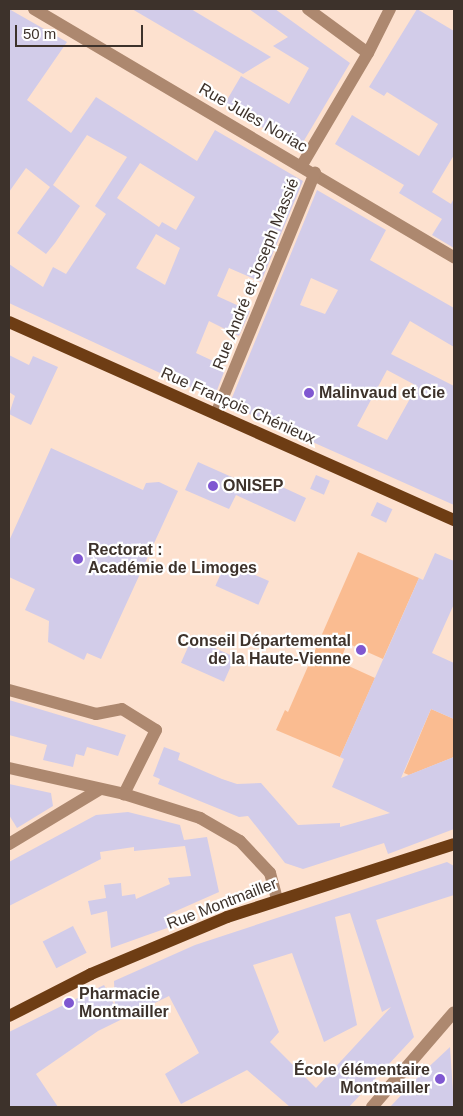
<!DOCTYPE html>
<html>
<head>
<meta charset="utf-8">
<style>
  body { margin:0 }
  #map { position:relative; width:463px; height:1116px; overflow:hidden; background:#fde1cf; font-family:Arial,sans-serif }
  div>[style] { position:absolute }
  .green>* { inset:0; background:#fabc91 }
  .building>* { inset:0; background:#d2cce9; transform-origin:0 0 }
  .minor>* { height:12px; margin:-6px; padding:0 6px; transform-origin:6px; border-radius:6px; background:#ad886f }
  .major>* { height:12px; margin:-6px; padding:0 6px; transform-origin:6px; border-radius:6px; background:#6e3d14 }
  .dots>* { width:14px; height:14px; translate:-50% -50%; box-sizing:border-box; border:2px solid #fff; border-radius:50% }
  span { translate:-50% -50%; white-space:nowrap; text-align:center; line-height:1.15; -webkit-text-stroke:4.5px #fff; paint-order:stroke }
  .street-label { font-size:16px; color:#3d322b }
  .poi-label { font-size:16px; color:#3d322b; font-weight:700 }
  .left { translate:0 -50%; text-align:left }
  .right { translate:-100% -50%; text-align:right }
  .frame { position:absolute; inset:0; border:10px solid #3d322b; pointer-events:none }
  .scale { position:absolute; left:15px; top:25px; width:128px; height:22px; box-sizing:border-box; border:2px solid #3d322b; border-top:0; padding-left:6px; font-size:15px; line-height:18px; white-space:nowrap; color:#3d322b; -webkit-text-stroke:4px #fff; paint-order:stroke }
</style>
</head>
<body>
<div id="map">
  <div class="green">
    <i style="clip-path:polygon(358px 552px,419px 578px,383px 659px,347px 643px,340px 662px,375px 678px,340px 757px,276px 730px,285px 710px,288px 712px)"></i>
    <i style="clip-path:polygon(431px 709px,454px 719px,454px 757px,409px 775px,404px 773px)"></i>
  </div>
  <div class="building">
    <i style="clip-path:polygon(evenodd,9px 9px,67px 42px,27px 100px,71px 133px,96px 97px,197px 161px,215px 130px,303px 181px,261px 282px,229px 268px,217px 296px,250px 311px,239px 336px,209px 321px,196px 353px,226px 367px,214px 398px,9px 303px,9px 264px,43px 287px,53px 267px,66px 274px,106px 214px,95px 206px,127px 157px,87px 135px,53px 185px,80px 206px,55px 243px,46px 254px,17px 233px,50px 187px,26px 168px,9px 192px,9px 9px,140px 163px,195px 197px,176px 230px,162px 222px,159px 227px,117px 198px,140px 163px,9px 9px,156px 234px,180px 248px,165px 285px,136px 268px,156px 234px)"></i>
    <i style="clip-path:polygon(132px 9px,191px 9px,271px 57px,243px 74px)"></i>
    <i style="clip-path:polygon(249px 9px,275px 9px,350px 63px,299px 149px,224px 105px,241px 76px,289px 104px,309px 68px,273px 46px,288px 37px)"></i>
    <i style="clip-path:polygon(417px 9px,454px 31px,454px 155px,432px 192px,451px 204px,454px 198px,454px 248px,432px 235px,442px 219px,399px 193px,404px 185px,335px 144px,352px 115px,419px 156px,438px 124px,387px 92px,384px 96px,369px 87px)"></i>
    <i style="clip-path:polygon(evenodd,317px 190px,386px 230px,370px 260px,454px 308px,454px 347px,410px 321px,391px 354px,454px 386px,454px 505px,229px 405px,317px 190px,311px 278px,338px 290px,325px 314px,300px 305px,311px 278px,317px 190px,387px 370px,417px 386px,387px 440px,357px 426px,387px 370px)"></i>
    <i style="clip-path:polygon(9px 355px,29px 365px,33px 356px,58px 367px,31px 425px,9px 414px,15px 396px,9px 392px)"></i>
    <i style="clip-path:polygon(51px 448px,143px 490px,146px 483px,159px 482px,178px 491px,101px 659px,87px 653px,84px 660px,48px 642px,49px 621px,25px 610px,35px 589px,9px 577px,9px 541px)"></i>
    <i style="clip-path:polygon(198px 462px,259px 489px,263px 478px,306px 498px,295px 522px,236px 495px,229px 509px,185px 490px)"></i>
    <i style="left:316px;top:475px;width:15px;height:15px;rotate:23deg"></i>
    <i style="left:377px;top:502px;width:17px;height:15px;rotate:25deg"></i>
    <i style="clip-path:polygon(435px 553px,454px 561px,454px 604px,432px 653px,454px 663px,454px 719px,431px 709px,401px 778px,454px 757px,454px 829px,388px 854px,384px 843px,303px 869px,285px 863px,248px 816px,239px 817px,158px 784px,160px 779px,153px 776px,164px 747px,180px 753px,178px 760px,222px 779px,237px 784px,261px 783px,298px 825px,340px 823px,340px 827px,390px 813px,332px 787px,344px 759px,340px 757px,419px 578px,423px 580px)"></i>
    <i style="left:226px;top:562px;width:47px;height:26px;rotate:24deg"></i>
    <i style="left:192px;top:638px;width:47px;height:27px;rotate:24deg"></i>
    <i style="clip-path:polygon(9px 700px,126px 735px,118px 756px,87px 747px,84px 756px,76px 754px,73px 767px,43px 760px,47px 745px,9px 735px)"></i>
    <i style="clip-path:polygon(9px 784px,51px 793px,53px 806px,17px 828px,9px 815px)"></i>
    <i style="clip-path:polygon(128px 812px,180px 825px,184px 840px,207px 837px,219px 892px,167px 915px,170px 927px,111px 948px,107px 911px,91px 915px,88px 901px,106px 898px,104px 885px,121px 883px,122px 896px,135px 894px,136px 899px,170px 884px,168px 878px,191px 876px,185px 846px,134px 851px,134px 847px,100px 852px,101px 859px,9px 906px,9px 862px,96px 815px)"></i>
    <i style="clip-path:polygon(evenodd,447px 862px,454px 866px,454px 895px,376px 920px,414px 1037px,349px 1107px,290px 1107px,247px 1070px,181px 1104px,165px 1074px,199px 1053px,169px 996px,98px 1031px,36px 1074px,58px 1107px,9px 1107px,9px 1032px,104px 985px,115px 1006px,114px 981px,195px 945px,447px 862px,350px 913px,382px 1012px,391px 1007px,316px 1088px,270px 1042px,279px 1032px,253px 965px,292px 953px,324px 1042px,357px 1025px,335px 917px,350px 913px)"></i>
    <i style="left:73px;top:926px;width:30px;height:34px;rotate:63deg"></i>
    <i style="clip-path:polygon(450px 1047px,454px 1107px,390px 1107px,419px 1076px)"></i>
  </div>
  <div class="minor">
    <i style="left:34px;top:9px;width:488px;rotate:30.6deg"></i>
    <i style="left:308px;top:9px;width:74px;rotate:36.3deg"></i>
    <i style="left:368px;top:53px;width:49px;rotate:-63.4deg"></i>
    <i style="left:302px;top:165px;width:130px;rotate:-59.5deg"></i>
    <i style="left:216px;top:414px;width:261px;rotate:-67.7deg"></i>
    <i style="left:9px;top:690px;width:90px;rotate:15.4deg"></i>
    <i style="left:96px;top:714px;width:26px;rotate:-11deg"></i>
    <i style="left:122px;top:709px;width:40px;rotate:32deg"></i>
    <i style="left:156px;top:730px;width:72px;rotate:116.6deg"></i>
    <i style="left:9px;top:768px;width:118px;rotate:12.7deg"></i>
    <i style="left:124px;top:794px;width:80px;rotate:17.5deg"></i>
    <i style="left:200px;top:818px;width:46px;rotate:29.9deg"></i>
    <i style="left:240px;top:841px;width:44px;rotate:46.8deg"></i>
    <i style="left:270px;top:873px;width:27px;rotate:75deg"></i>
    <i style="left:9px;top:844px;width:106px;rotate:-31.1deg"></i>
    <i style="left:372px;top:1107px;width:125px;rotate:-49.2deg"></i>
  </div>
  <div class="major">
    <i style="left:9px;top:322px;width:487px;rotate:24deg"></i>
    <i style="left:9px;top:1016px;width:92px;rotate:-27.1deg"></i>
    <i style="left:91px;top:974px;width:147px;rotate:-22.7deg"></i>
    <i style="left:227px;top:917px;width:238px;rotate:-17.8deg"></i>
  </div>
  <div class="dots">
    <i style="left:309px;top:393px;background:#7f57d1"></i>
    <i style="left:213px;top:486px;background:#7f57d1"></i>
    <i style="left:78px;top:559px;background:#7f57d1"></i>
    <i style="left:361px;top:650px;background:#7f57d1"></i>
    <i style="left:69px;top:1003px;background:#7f57d1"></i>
    <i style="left:440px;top:1079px;background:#7f57d1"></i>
  </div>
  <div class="street-label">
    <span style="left:253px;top:118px;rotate:30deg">Rue Jules Noriac</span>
    <span style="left:256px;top:274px;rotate:-68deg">Rue André et Joseph Massié</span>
    <span style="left:238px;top:406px;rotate:24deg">Rue François Chénieux</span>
    <span style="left:222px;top:904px;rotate:-21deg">Rue Montmailler</span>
  </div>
  <div class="poi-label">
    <span class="left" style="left:319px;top:393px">Malinvaud et Cie</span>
    <span class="left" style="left:223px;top:486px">ONISEP</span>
    <span class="left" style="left:88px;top:559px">Rectorat :<br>Académie de Limoges</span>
    <span class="right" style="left:351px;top:650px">Conseil Départemental<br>de la Haute-Vienne</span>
    <span class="left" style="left:79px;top:1003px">Pharmacie<br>Montmailler</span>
    <span class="right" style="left:430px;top:1079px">École élémentaire<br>Montmailler</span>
  </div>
  <div class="frame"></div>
  <div class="scale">50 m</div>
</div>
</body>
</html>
